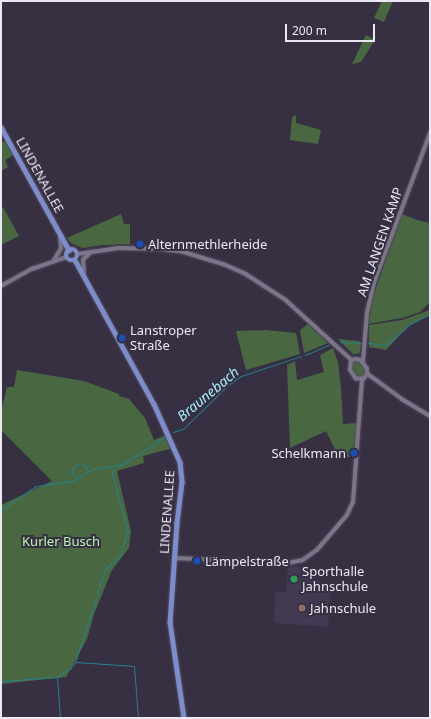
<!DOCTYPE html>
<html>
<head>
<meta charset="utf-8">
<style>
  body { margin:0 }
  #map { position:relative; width:431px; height:719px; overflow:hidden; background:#373043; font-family:"Noto Sans",sans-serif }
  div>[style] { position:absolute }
  .built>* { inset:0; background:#423952 }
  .green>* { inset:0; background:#496841 }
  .stream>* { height:1px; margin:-0.5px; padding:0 0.5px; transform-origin:0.5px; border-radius:0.5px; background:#26808f }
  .roads { filter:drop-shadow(0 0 1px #544e5e) drop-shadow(0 0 1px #544e5e) }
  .minor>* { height:3.5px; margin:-1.75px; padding:0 1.75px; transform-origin:1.75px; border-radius:1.75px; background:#7c758a }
  .major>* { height:4.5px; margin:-2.25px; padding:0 2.25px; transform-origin:2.25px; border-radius:2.25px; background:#7d8cca }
  .major>.ring { margin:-2.25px; padding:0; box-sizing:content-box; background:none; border:4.5px solid #7d8cca; border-radius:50% }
  .dots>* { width:11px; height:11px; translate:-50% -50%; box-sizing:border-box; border:2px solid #373043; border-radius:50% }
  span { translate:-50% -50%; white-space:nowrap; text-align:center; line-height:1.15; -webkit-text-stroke:4px #373043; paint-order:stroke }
  .street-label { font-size:13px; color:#ebe7f3 }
  .poi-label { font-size:13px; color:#ebe7f3 }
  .left { translate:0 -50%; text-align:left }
  .right { translate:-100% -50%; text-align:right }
  .park-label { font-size:13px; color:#bbf6ac }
  .water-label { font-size:14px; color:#a9ebf9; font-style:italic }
  .frame { position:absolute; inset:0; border:2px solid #ebe7f3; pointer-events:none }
  .scale { position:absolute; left:285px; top:24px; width:90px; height:18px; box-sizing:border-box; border:2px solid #ebe7f3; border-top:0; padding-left:5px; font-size:12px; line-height:14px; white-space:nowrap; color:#ebe7f3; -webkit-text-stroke:3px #373043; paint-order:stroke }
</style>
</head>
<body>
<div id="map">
  <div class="built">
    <i style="clip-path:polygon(288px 566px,300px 567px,331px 589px,328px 627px,274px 623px,275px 591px,286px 592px)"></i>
  </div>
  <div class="green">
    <i style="clip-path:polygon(382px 1px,393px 1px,384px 22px,374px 18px)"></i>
    <i style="clip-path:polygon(366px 35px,375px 40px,361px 62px,352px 64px)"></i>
    <i style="clip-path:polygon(296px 115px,296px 123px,321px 130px,318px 144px,290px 140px,292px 117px)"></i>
    <i style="clip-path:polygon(6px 140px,14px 155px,5px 160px,8px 167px,1px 171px,1px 143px)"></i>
    <i style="clip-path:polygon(3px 207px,19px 236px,1px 245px,1px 209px)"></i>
    <i style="clip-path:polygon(121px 214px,124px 224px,130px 224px,130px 244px,103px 245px,82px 248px,71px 243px,67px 238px)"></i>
    <i style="clip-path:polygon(402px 214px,417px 220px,430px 223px,430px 302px,420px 312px,402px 318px,368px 324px,373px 296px)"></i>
    <i style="clip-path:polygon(430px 310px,430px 314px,409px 325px,386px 350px,369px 347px,369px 325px,402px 320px)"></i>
    <i style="clip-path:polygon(308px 324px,328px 343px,304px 353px,300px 330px)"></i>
    <i style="clip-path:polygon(266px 330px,296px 333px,300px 354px,246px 370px,236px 331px)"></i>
    <i style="clip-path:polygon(338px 339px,359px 341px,361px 344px,360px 352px,358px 354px,353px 354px)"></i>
    <i style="clip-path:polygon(333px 348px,338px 362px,341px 388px,343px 424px,357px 423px,355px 452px,353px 457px,339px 457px,326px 431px,290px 448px,287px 365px,295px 361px,297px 380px,324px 372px,320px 355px)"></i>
    <i style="clip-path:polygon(355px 360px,361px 362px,366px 370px,366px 373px,364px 378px,357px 377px,351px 367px,352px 362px)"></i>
    <i style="clip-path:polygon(17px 370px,84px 381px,119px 394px,119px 396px,129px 399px,145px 418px,154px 440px,166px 435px,173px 448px,143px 456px,144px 463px,117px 471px,131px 531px,129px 548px,112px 570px,94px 614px,87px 639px,66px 677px,1px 684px,1px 505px,52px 481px,1px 430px,1px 411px,7px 387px,14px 387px)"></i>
  </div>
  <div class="stream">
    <i style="left:340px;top:342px;width:21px;rotate:3deg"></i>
    <i style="left:368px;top:343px;width:18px;rotate:6deg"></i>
    <i style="left:386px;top:345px;width:32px;rotate:-41deg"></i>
    <i style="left:410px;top:324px;width:22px;rotate:-27deg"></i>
    <i style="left:305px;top:355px;width:26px;rotate:-23deg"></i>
    <i style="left:173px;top:432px;width:10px;rotate:-17deg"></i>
    <i style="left:183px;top:429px;width:63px;rotate:-44.4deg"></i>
    <i style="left:228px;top:385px;width:16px;rotate:-35deg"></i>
    <i style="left:241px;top:376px;width:63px;rotate:-18.4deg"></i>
    <i style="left:77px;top:477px;width:6px;rotate:-149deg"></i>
    <i style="left:72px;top:474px;width:7px;rotate:-82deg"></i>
    <i style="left:73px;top:467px;width:8px;rotate:-30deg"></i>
    <i style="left:80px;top:463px;width:4px;rotate:14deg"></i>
    <i style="left:84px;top:464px;width:8px;rotate:60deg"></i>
    <i style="left:1px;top:510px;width:42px;rotate:-34.4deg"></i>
    <i style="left:36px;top:486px;width:37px;rotate:-8deg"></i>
    <i style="left:73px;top:481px;width:22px;rotate:-32deg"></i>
    <i style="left:92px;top:469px;width:30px;rotate:-8deg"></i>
    <i style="left:122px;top:465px;width:53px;rotate:-33.4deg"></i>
    <i style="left:97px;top:594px;width:26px;rotate:-72deg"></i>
    <i style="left:105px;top:569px;width:18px;rotate:-41deg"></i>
    <i style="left:119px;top:557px;width:28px;rotate:-71deg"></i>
    <i style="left:128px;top:531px;width:43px;rotate:-106.3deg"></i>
    <i style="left:116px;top:490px;width:25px;rotate:-102deg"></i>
    <i style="left:76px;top:662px;width:58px;rotate:3.9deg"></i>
    <i style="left:134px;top:666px;width:52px;rotate:85.6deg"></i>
    <i style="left:57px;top:677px;width:41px;rotate:85.8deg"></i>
    <i style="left:1px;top:681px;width:56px;rotate:-4.1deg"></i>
    <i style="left:57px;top:677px;width:15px;rotate:-32deg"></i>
    <i style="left:70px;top:669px;width:9px;rotate:-54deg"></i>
    <i style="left:75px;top:662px;width:67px;rotate:-71.8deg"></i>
  </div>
  <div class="roads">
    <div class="minor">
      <i style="left:78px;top:254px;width:41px;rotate:-8.3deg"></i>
      <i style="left:119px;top:248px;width:42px;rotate:1.4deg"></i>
      <i style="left:161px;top:249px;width:23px;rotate:7deg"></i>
      <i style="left:184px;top:252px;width:44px;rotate:17.2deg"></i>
      <i style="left:226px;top:265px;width:22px;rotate:24deg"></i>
      <i style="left:246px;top:274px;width:48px;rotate:33deg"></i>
      <i style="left:286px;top:300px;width:89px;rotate:42.3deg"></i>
      <i style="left:54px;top:260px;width:13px;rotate:-58deg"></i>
      <i style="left:61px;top:249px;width:15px;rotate:-94deg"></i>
      <i style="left:84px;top:274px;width:14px;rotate:-94deg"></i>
      <i style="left:83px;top:260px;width:11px;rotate:-45deg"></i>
      <i style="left:1px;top:286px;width:35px;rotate:-29deg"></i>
      <i style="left:32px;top:269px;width:36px;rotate:-19deg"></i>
      <i style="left:363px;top:361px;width:48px;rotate:-85.2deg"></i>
      <i style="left:367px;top:313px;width:31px;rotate:-77deg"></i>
      <i style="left:374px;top:283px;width:160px;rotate:-69.5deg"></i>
      <i style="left:368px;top:374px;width:6px;rotate:129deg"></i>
      <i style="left:364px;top:379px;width:8px;rotate:180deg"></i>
      <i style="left:356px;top:379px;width:11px;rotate:-124deg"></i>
      <i style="left:350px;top:370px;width:9px;rotate:-84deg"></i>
      <i style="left:351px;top:361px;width:4px;rotate:-27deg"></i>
      <i style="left:355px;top:359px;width:6px;rotate:9deg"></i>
      <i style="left:361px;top:360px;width:10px;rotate:53deg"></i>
      <i style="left:367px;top:368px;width:6px;rotate:81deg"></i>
      <i style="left:368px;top:374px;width:5px;rotate:37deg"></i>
      <i style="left:372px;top:377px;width:37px;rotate:36deg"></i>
      <i style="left:402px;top:399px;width:33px;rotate:31deg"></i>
      <i style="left:174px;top:558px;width:114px;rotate:2.5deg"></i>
      <i style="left:288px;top:563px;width:15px;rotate:-11deg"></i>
      <i style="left:303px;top:560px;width:17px;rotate:-36deg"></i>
      <i style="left:317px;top:550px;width:46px;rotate:-49.4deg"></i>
      <i style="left:347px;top:515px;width:14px;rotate:-65deg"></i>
      <i style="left:353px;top:502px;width:122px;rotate:-85.8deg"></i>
    </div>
    <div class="major">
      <i style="left:1px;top:127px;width:141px;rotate:61.1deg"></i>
      <i class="ring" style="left:66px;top:249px;width:7.5px;height:7.5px"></i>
      <i style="left:75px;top:260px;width:164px;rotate:61.3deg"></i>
      <i style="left:154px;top:404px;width:64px;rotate:65.9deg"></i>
      <i style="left:180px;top:462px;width:20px;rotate:84deg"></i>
      <i style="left:182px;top:482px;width:41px;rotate:97deg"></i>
      <i style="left:177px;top:523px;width:99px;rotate:94deg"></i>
      <i style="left:170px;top:622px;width:97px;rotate:81.7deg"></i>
    </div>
  </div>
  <div class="dots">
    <i style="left:140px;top:244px;background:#1a4fb4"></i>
    <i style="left:122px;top:338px;background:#1a4fb4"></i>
    <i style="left:354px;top:453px;background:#1a4fb4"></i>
    <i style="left:197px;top:561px;background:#1a4fb4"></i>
    <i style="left:294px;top:579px;background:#2e9e5b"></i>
    <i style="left:302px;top:608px;background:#8d6e63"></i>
  </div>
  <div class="street-label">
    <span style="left:40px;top:175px;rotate:61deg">LINDENALLEE</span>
    <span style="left:380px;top:242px;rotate:-71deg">AM LANGEN KAMP</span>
    <span style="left:167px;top:512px;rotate:-86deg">LINDENALLEE</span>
  </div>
  <div class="poi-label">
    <span class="left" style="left:148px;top:244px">Alternmethlerheide</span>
    <span class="left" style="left:130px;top:338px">Lanstroper<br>Straße</span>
    <span class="right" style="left:346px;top:453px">Schelkmann</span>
    <span class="left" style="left:205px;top:561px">Lämpelstraße</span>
    <span class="left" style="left:302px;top:579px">Sporthalle<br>Jahnschule</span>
    <span class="left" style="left:310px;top:608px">Jahnschule</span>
  </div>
  <div class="park-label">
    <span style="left:61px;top:541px">Kurler Busch</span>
  </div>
  <div class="water-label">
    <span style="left:208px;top:394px;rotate:-40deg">Braunebach</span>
  </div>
  <div class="frame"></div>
  <div class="scale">200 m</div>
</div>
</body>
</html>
